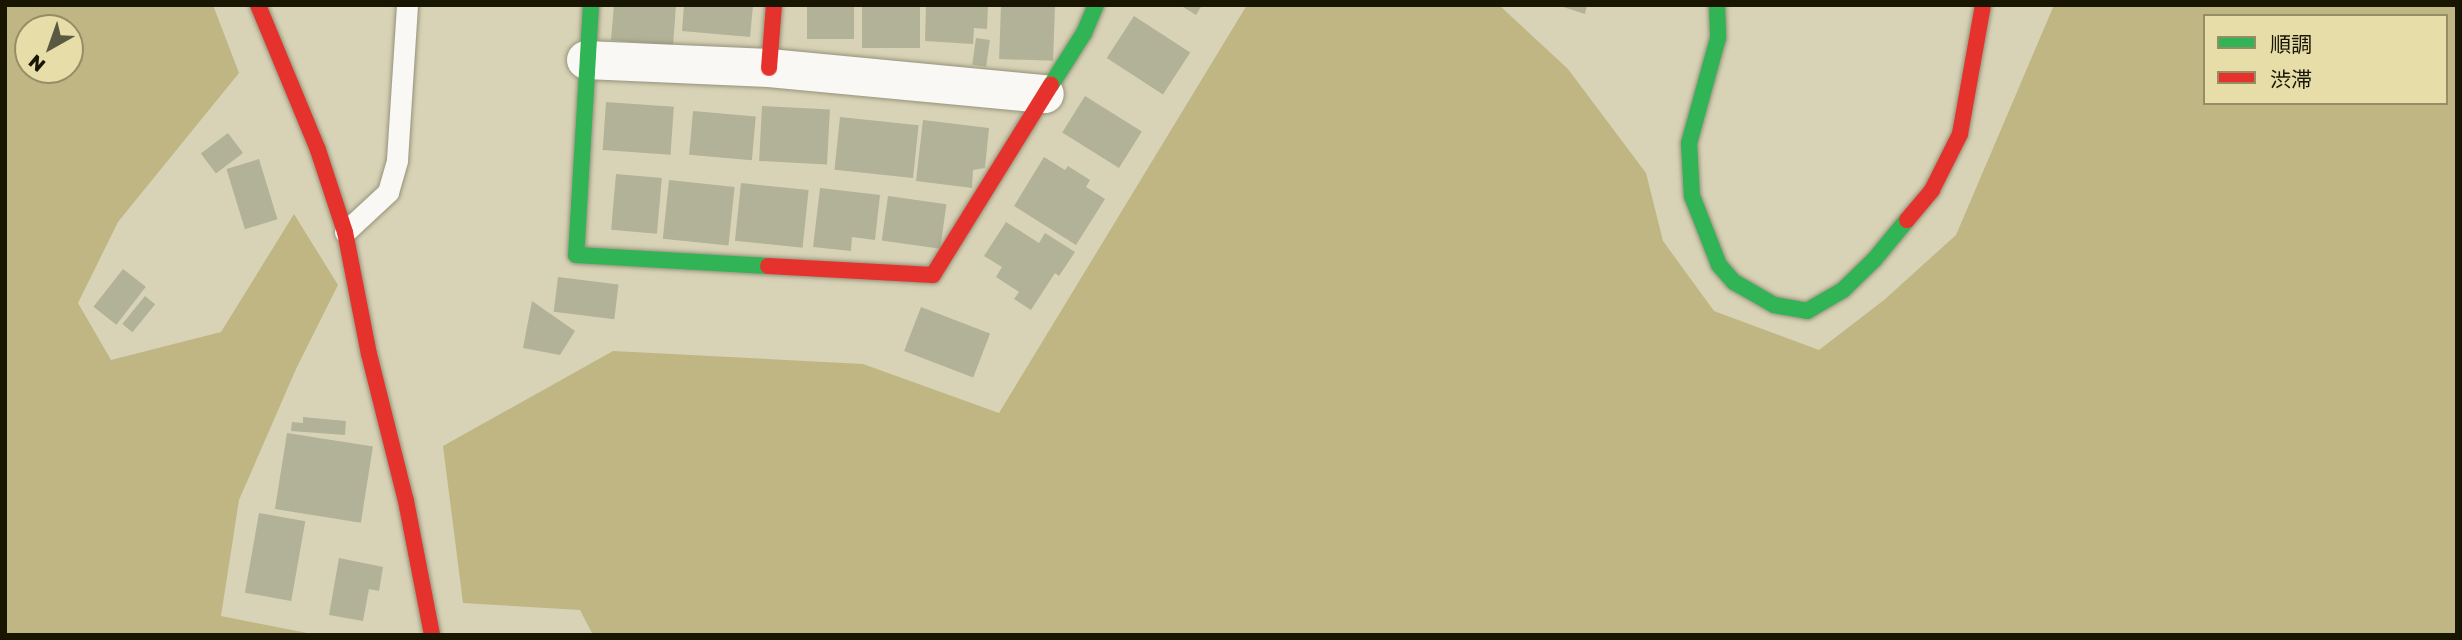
<!DOCTYPE html>
<html>
<head>
<meta charset="utf-8">
<style>
  body { margin:0 }
  #map { position:relative; width:2462px; height:640px; overflow:hidden; background:#d8d3b6; font-family:"Golos Text","Noto Sans JP",sans-serif }
  div>[style] { position:absolute }
  .forest>* { inset:0; background:#bfb683 }
  .building>* { inset:0; background:#b1b298; transform-origin:0 0 }
  .roads { filter:drop-shadow(0 0 2px #95927b) drop-shadow(0 0 2px #95927b) }
  .lane>* { height:21px; margin:-10.5px; padding:0 10.5px; transform-origin:10.5px; border-radius:10.5px; background:#f9f8f4 }
  .street>* { height:38px; margin:-19px; padding:0 19px; transform-origin:19px; border-radius:19px; background:#f9f8f4 }
  .fast>* { height:16px; margin:-8px; padding:0 8px; transform-origin:8px; border-radius:8px; background:#30b455 }
  .jam>* { height:16px; margin:-8px; padding:0 8px; transform-origin:8px; border-radius:8px; background:#e5322d }
  span { translate:-50% -50%; white-space:nowrap; text-align:center; line-height:1.15; -webkit-text-stroke:6px #e6dda8; paint-order:stroke }
  .frame { position:absolute; inset:0; border:7px solid #181502; pointer-events:none }
  .legend { position:absolute; left:2203px; top:14px; width:245px; height:91px; box-sizing:border-box; background:#e6dda8; border:2px solid #948d66; margin:0; padding:9px 12px; list-style:none; font-size:21px; color:#181502 }
  .legend li { display:flex; align-items:center; gap:14px; height:35px }
  .legend b { width:35px; border:2px solid #948d66 }
  .north { position:absolute; left:14px; top:14px; width:70px; height:70px; box-sizing:border-box; background:#e6dda8; border:2px solid #948d66; border-radius:50%; rotate:220deg; font-size:19px; font-weight:700; line-height:28px; text-align:center; color:#181502 }
  .north::after { content:''; display:block; margin:auto; width:24px; height:32px; background:#5b5841; clip-path:polygon(50% 0,100% 100%,50% 72%,0 100%) }
</style>
</head>
<body>
<div id="map">
  <div class="forest">
    <i style="clip-path:polygon(evenodd,5px 5px,213px 5px,239px 73px,118px 222px,78px 303px,111px 360px,221px 332px,294px 214px,338px 285px,296px 369px,239px 500px,221px 616px,317px 635px,5px 635px,5px 5px,28px 28px,70px 28px,70px 70px,28px 70px,28px 28px)"></i>
    <i style="clip-path:polygon(evenodd,1247px 5px,1499px 5px,1568px 69px,1646px 173px,1663px 241px,1714px 311px,1819px 350px,1884px 300px,1956px 235px,2054px 5px,2457px 5px,2457px 635px,593px 635px,580px 610px,463px 603px,443px 446px,613px 351px,863px 364px,999px 413px,1247px 5px,2205px 16px,2446px 16px,2446px 103px,2205px 103px,2205px 16px)"></i>
  </div>
  <div class="building">
    <i style="clip-path:polygon(614px 5px,676px 5px,673px 46px,611px 40px)"></i>
    <i style="clip-path:polygon(684px 5px,753px 5px,750px 37px,682px 31px)"></i>
    <i style="left:807px;top:5px;width:47px;height:34px"></i>
    <i style="left:862px;top:5px;width:58px;height:43px"></i>
    <i style="clip-path:polygon(926px 5px,988px 5px,987px 29px,974px 28px,973px 44px,925px 41px)"></i>
    <i style="left:1001px;top:5px;width:54px;height:54px;rotate:2deg"></i>
    <i style="clip-path:polygon(1180px 5px,1202px 5px,1196px 15px)"></i>
    <i style="clip-path:polygon(1557px 5px,1587px 5px,1585px 14px)"></i>
    <i style="left:1134px;top:16px;width:67px;height:50px;rotate:33deg"></i>
    <i style="left:976px;top:38px;width:14px;height:27px;rotate:8deg"></i>
    <i style="left:1085px;top:96px;width:67px;height:43px;rotate:32deg"></i>
    <i style="left:606px;top:102px;width:68px;height:48px;rotate:4deg"></i>
    <i style="left:762px;top:106px;width:68px;height:55px;rotate:3deg"></i>
    <i style="left:693px;top:111px;width:63px;height:44px;rotate:5deg"></i>
    <i style="left:840px;top:117px;width:79px;height:53px;rotate:6deg"></i>
    <i style="clip-path:polygon(923px 120px,989px 128px,985px 168px,973px 170px,972px 188px,916px 181px)"></i>
    <i style="left:228px;top:133px;width:25px;height:34px;rotate:53deg"></i>
    <i style="clip-path:polygon(1044px 157px,1065px 170px,1068px 166px,1090px 180px,1086px 187px,1105px 199px,1076px 245px,1014px 206px)"></i>
    <i style="left:259px;top:159px;width:63px;height:34px;rotate:73deg"></i>
    <i style="left:616px;top:174px;width:46px;height:56px;rotate:5deg"></i>
    <i style="left:669px;top:180px;width:66px;height:59px;rotate:6deg"></i>
    <i style="left:741px;top:183px;width:68px;height:58px;rotate:6deg"></i>
    <i style="clip-path:polygon(820px 188px,880px 195px,875px 240px,852px 237px,851px 251px,813px 247px)"></i>
    <i style="left:888px;top:196px;width:59px;height:45px;rotate:8deg"></i>
    <i style="clip-path:polygon(1006px 222px,1039px 243px,1045px 233px,1075px 252px,1059px 276px,1055px 273px,1031px 310px,1014px 299px,1019px 292px,996px 277px,1002px 267px,984px 256px)"></i>
    <i style="left:123px;top:269px;width:29px;height:48px;rotate:38deg"></i>
    <i style="left:558px;top:277px;width:61px;height:35px;rotate:7deg"></i>
    <i style="left:145px;top:296px;width:13px;height:36px;rotate:39deg"></i>
    <i style="clip-path:polygon(532px 301px,575px 331px,560px 355px,523px 348px)"></i>
    <i style="left:921px;top:307px;width:74px;height:47px;rotate:21deg"></i>
    <i style="clip-path:polygon(303px 417px,346px 421px,345px 435px,291px 431px,292px 422px,303px 423px)"></i>
    <i style="left:287px;top:433px;width:87px;height:77px;rotate:9deg"></i>
    <i style="left:259px;top:513px;width:47px;height:81px;rotate:10deg"></i>
    <i style="clip-path:polygon(339px 558px,383px 567px,379px 591px,369px 589px,363px 621px,329px 615px)"></i>
  </div>
  <div class="roads">
    <div class="lane">
      <i style="left:345px;top:232px;width:59px;rotate:-42.9deg"></i>
      <i style="left:388px;top:192px;width:33px;rotate:-74deg"></i>
      <i style="left:397px;top:160px;width:155px;rotate:-86.3deg"></i>
    </div>
    <div class="street">
      <i style="left:586px;top:60px;width:183px;rotate:2.5deg"></i>
      <i style="left:769px;top:68px;width:277px;rotate:5.4deg"></i>
    </div>
    <div class="fast">
      <i style="left:591px;top:5px;width:250px;rotate:93.4deg"></i>
      <i style="left:576px;top:255px;width:192px;rotate:3.3deg"></i>
      <i style="left:1717px;top:5px;width:33px;rotate:88deg"></i>
      <i style="left:1718px;top:38px;width:109px;rotate:105.4deg"></i>
      <i style="left:1689px;top:143px;width:53px;rotate:86.8deg"></i>
      <i style="left:1692px;top:196px;width:74px;rotate:68.6deg"></i>
      <i style="left:1719px;top:265px;width:23px;rotate:49deg"></i>
      <i style="left:1734px;top:282px;width:46px;rotate:29.9deg"></i>
      <i style="left:1774px;top:305px;width:34px;rotate:10deg"></i>
      <i style="left:1807px;top:311px;width:42px;rotate:-30.3deg"></i>
      <i style="left:1843px;top:290px;width:43px;rotate:-44.1deg"></i>
      <i style="left:1874px;top:260px;width:52px;rotate:-50.5deg"></i>
      <i style="left:1051px;top:85px;width:62px;rotate:-57.6deg"></i>
      <i style="left:1084px;top:33px;width:30px;rotate:-67deg"></i>
    </div>
    <div class="jam">
      <i style="left:258px;top:5px;width:157px;rotate:67.5deg"></i>
      <i style="left:318px;top:150px;width:86px;rotate:71.8deg"></i>
      <i style="left:345px;top:232px;width:124px;rotate:78.9deg"></i>
      <i style="left:369px;top:354px;width:152px;rotate:75.9deg"></i>
      <i style="left:406px;top:501px;width:136px;rotate:79deg"></i>
      <i style="left:769px;top:68px;width:63px;rotate:-85.5deg"></i>
      <i style="left:1907px;top:220px;width:39px;rotate:-50deg"></i>
      <i style="left:1932px;top:190px;width:63px;rotate:-63.4deg"></i>
      <i style="left:1960px;top:134px;width:131px;rotate:-79.9deg"></i>
      <i style="left:768px;top:266px;width:165px;rotate:3.1deg"></i>
      <i style="left:933px;top:275px;width:224px;rotate:-58.2deg"></i>
    </div>
  </div>
  <div class="frame"></div>
  <ul class="legend">
  <li><b style="height:9px;background:#30b455"></b>順調</li>
  <li><b style="height:9px;background:#e5322d"></b>渋滞</li>
  </ul>
  <div class="north">N</div>
</div>
</body>
</html>
